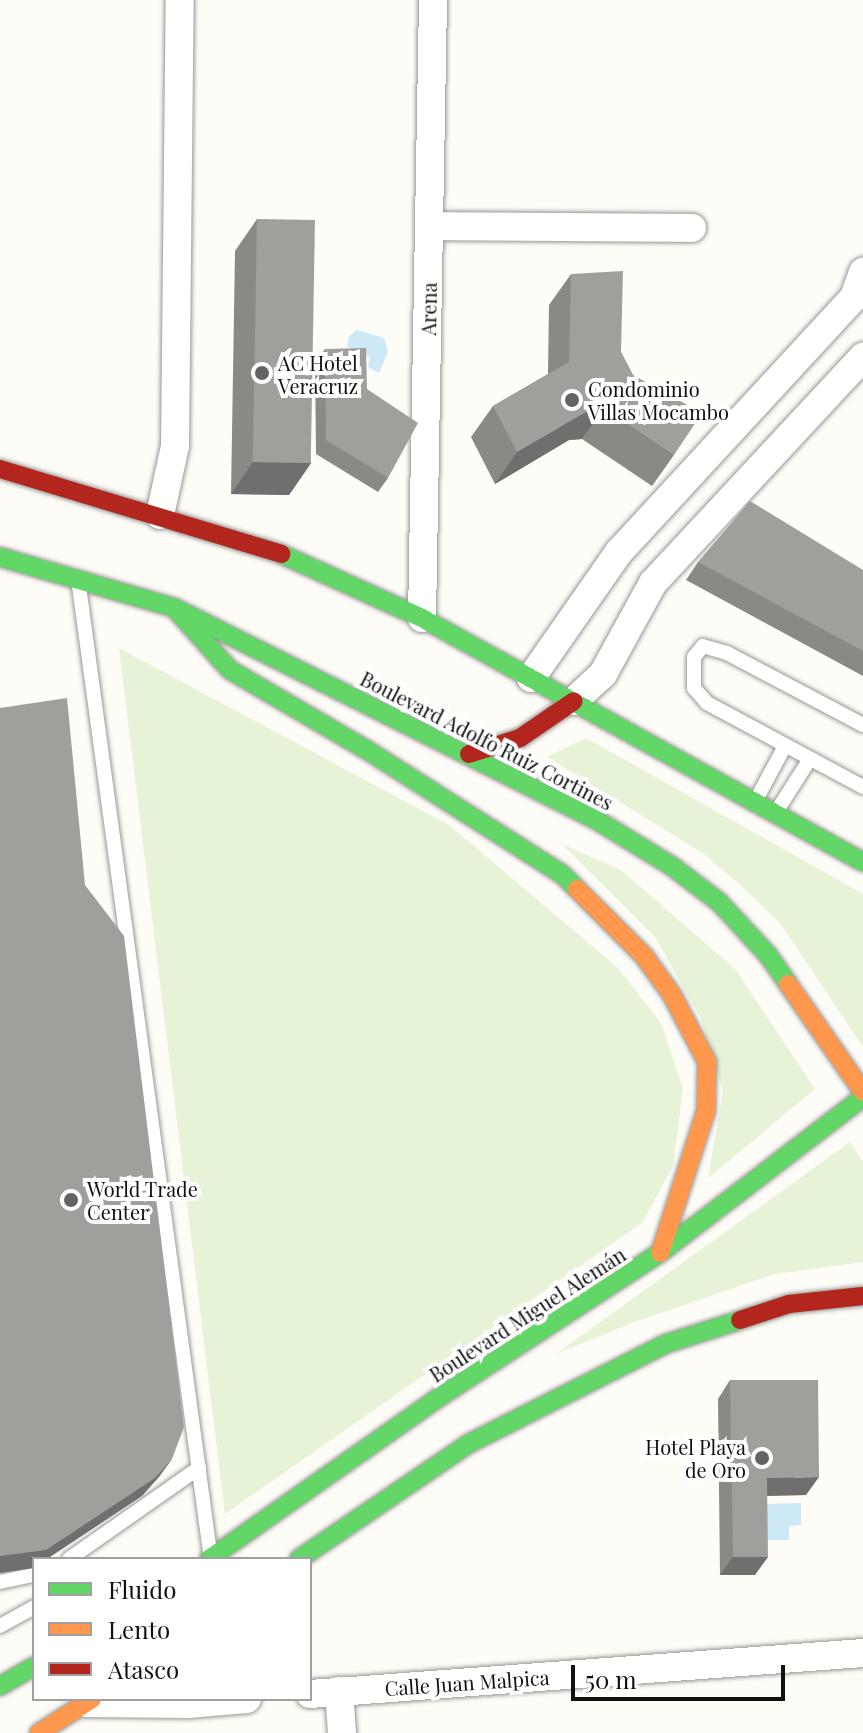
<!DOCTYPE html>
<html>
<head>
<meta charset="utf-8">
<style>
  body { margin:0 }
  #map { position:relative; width:863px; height:1733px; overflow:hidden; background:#fdfcf7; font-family:"Playfair Display",serif }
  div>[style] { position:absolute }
  .green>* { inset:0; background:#e7f3d7 }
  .water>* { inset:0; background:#cde8f7 }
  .roads { filter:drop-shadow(0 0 2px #979795) drop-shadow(0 0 2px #979795) }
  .lane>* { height:14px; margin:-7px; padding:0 7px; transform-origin:7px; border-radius:7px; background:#fffffe }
  .street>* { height:28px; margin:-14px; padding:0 14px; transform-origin:14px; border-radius:14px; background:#fffffe }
  .fast>* { height:18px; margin:-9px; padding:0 9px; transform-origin:9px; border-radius:9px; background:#63d668 }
  .slow>* { height:18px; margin:-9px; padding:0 9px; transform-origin:9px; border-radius:9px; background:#ff974d }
  .jam>* { height:18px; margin:-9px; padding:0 9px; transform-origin:9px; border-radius:9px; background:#b3261e }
  .wall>* { inset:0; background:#8a8986 }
  .shaded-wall>* { inset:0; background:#716f6d }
  .building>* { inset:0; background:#a19f9c; transform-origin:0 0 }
  .dots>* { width:22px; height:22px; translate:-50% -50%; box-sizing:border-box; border:4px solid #fff; border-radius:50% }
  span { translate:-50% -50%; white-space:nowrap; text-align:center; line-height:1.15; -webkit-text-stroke:8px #fff; paint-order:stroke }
  .street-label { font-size:20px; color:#111 }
  .poi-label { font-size:20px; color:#111 }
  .left { translate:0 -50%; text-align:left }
  .right { translate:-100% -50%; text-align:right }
  .legend { position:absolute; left:32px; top:1557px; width:280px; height:144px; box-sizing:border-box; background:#fff; border:2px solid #a0a0a0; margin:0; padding:10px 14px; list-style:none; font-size:24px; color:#111 }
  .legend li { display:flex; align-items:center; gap:16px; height:40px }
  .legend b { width:40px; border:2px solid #a0a0a0 }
  .scale { position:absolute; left:571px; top:1665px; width:214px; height:36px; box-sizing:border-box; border:4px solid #111; border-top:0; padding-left:10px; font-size:24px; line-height:28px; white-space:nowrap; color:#111; -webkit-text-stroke:6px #fff; paint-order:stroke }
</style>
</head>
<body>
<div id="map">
  <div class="green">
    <i style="clip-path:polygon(119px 648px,449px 825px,618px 968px,661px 1023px,683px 1089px,673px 1166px,642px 1223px,225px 1514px)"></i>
    <i style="clip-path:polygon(586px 738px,863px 894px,863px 1047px,781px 924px,738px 883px,704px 854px,547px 757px)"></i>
    <i style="clip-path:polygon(562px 844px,621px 870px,736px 970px,815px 1089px,708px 1178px,723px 1091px,701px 1019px,655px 937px)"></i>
    <i style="clip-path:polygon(850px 1142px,863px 1162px,863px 1262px,775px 1274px,634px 1322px,556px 1354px)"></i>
  </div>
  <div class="water">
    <i style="clip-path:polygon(357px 330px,384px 338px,388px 352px,379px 373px,368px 367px,370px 357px,347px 347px,349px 336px)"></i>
    <i style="clip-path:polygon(801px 1503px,801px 1525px,789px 1526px,789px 1540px,764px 1540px,763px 1504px)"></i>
  </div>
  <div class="roads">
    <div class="lane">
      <i style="left:79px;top:586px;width:975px;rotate:82.28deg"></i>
      <i style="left:863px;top:725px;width:154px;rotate:-152.1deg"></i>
      <i style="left:727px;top:653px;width:25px;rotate:-164deg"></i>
      <i style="left:703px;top:646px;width:14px;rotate:129deg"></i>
      <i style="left:694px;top:657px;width:31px;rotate:90deg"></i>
      <i style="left:694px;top:688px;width:20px;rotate:49deg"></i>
      <i style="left:707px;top:703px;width:177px;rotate:28.3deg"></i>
      <i style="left:757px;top:798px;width:59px;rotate:-61.7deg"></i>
      <i style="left:778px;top:809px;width:59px;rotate:-57.4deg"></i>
      <i style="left:69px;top:1559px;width:159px;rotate:-35deg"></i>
      <i style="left:0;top:1582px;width:35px;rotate:-12deg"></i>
      <i style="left:0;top:1626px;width:39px;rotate:-29deg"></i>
    </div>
    <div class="street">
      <i style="left:429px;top:226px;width:263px;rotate:0.4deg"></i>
      <i style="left:160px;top:515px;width:71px;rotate:-77.7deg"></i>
      <i style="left:175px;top:446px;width:446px;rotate:-89.4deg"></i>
      <i style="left:422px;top:618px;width:618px;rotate:-88.98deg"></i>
      <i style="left:531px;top:678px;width:154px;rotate:-55.1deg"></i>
      <i style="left:619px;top:552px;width:347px;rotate:-47.3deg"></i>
      <i style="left:854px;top:297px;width:27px;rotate:-70deg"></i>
      <i style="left:574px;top:701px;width:40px;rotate:-43deg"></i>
      <i style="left:603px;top:674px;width:104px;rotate:-61.2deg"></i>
      <i style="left:653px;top:583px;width:309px;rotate:-47.1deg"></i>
      <i style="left:339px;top:1691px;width:42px;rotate:85.9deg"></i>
      <i style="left:310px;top:1694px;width:555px;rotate:-4.24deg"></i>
      <i style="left:86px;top:1703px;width:102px;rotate:0.6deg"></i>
      <i style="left:188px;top:1704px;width:59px;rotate:-4.8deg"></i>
    </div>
    <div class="fast">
      <i style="left:281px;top:554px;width:155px;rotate:24.4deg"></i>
      <i style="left:422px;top:618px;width:504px;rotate:28.96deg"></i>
      <i style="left:0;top:557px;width:182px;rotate:16.2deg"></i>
      <i style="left:175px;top:608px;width:470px;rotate:26.7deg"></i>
      <i style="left:595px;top:819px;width:92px;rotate:31.6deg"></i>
      <i style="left:673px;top:867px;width:58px;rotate:37.3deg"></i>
      <i style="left:719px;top:902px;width:72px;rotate:47.2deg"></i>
      <i style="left:768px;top:955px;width:35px;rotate:55deg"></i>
      <i style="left:177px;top:611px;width:79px;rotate:48.1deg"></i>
      <i style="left:230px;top:670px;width:159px;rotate:30.3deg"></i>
      <i style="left:367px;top:750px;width:231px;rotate:32.5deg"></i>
      <i style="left:562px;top:874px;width:21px;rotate:45deg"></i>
      <i style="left:209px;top:1559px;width:280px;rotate:-35.1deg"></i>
      <i style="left:438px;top:1398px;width:265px;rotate:-33.2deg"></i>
      <i style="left:660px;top:1253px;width:256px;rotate:-37.5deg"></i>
      <i style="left:299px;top:1559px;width:207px;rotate:-34.2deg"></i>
      <i style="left:470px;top:1443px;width:219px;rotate:-26.9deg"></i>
      <i style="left:665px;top:1344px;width:79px;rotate:-17.7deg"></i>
      <i style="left:0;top:1686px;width:39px;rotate:-30deg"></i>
    </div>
    <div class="slow">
      <i style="left:577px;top:889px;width:95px;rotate:45deg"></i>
      <i style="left:644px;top:956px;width:48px;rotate:54.3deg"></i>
      <i style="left:672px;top:995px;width:76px;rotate:62.4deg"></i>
      <i style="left:707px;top:1062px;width:49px;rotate:91.2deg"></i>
      <i style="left:706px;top:1111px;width:149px;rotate:107.9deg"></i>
      <i style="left:788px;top:984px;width:131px;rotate:55.2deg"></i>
      <i style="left:39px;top:1733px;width:63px;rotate:-32.7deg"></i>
    </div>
    <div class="jam">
      <i style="left:0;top:469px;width:294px;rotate:16.8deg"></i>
      <i style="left:469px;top:754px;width:53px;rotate:-17.4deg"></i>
      <i style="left:520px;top:738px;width:65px;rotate:-34.4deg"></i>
      <i style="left:740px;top:1320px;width:52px;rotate:-18.1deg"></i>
      <i style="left:789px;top:1304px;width:74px;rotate:-6.2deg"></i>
    </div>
  </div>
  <div class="wall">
    <i style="clip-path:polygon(257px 219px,311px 463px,289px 495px,231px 494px,235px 251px)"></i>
    <i style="clip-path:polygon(571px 274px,621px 352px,674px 455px,652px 486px,582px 439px,569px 440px,495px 484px,471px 437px,493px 406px,548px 374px,549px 305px)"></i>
    <i style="clip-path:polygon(325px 349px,367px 389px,388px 478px,378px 492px,316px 454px,315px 363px)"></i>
    <i style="clip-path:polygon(698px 562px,863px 570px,863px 676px,686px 580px)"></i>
    <i style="clip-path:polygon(730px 1380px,806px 1495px,767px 1496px,755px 1575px,720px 1575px,718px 1399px)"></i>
  </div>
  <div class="shaded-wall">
    <i style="clip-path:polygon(604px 408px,582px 439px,569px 440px,495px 484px,517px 452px,591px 409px)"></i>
    <i style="clip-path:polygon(253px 462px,311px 463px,289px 495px,231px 494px)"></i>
    <i style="clip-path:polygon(172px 1459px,159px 1477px,142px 1496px,47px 1559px,34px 1559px,34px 1568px,0 1573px,0 1556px)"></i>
    <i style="clip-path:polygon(819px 1477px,806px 1495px,754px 1496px,767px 1478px)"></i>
    <i style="clip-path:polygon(733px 1557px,768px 1557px,755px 1575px,720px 1575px)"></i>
  </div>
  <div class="building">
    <i style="left:257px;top:219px;width:58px;height:243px;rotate:1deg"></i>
    <i style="clip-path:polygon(623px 271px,621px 352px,633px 375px,702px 413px,674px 455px,604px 408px,591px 409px,517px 452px,493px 406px,569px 362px,571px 274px)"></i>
    <i style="clip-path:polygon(366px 348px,367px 389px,418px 423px,388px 478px,326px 440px,325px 349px)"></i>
    <i style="clip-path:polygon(750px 501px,863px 570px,863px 651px,698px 562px)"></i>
    <i style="clip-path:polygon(67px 698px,85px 885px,124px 936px,184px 1427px,172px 1459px,155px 1478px,46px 1550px,0 1556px,0 708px)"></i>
    <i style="clip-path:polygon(730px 1380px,818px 1380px,819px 1477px,767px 1478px,768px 1557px,733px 1557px)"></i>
  </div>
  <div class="dots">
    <i style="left:262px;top:373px;background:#646362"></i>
    <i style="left:572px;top:400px;background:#646362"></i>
    <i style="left:71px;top:1200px;background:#646362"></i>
    <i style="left:762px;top:1458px;background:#646362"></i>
  </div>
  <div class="street-label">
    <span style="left:428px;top:309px;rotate:-89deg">Arena</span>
    <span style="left:487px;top:740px;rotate:27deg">Boulevard Adolfo Ruiz Cortines</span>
    <span style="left:527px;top:1314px;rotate:-33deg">Boulevard Miguel Alemán</span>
    <span style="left:467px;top:1682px;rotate:-4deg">Calle Juan Malpica</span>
  </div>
  <div class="poi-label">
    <span class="left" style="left:278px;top:374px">AC Hotel<br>Veracruz</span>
    <span class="left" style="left:588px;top:400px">Condominio<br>Villas Mocambo</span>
    <span class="left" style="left:87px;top:1200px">World Trade<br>Center</span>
    <span class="right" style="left:746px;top:1458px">Hotel Playa<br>de Oro</span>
  </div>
  <ul class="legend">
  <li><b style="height:10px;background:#63d668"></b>Fluido</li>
  <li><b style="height:10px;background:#ff974d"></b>Lento</li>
  <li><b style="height:10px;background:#b3261e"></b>Atasco</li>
  </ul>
  <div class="scale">50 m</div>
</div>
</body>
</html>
